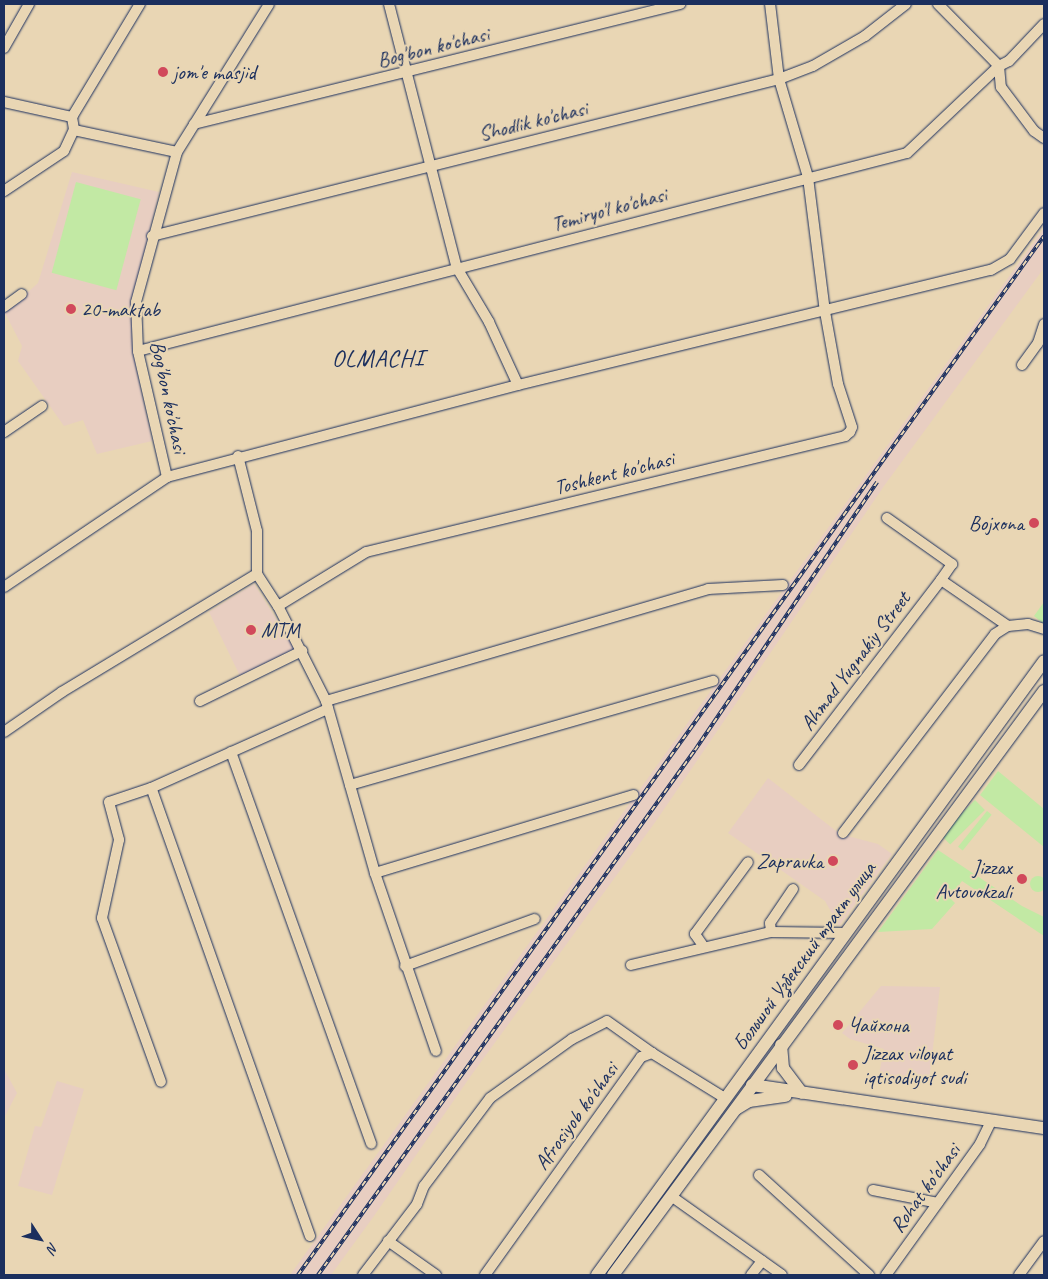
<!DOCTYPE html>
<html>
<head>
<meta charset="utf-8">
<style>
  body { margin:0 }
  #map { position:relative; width:1048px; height:1279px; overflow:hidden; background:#e9d6b4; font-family:Caveat,sans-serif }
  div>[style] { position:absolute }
  .built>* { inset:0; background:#e8cec1 }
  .green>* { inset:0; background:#c2e9a4; transform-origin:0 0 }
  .round { border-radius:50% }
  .roads { filter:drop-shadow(0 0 1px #1b2f5e) drop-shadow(0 0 1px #1b2f5e) }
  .minor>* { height:10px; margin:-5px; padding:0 5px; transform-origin:5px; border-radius:5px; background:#e9d6b4 }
  .major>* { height:12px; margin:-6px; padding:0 6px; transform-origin:6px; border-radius:6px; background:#e9d6b4 }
  .rail>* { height:4px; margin-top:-2px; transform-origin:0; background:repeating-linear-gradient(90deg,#e9d6b4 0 5.5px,#1b2f5e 0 11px); box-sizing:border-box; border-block:1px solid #1b2f5e }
  .dots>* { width:14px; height:14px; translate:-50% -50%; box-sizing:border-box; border:2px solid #e9d6b4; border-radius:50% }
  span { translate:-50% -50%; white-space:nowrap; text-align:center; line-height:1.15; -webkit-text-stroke:4px #e9d6b4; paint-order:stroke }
  .street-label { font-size:21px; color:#1b2f5e }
  .poi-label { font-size:21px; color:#1b2f5e }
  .left { translate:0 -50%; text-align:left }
  .right { translate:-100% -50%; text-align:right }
  .quarter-label { font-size:24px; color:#1b2f5e; letter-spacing:1px }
  .frame { position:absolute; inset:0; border:5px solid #1b2f5e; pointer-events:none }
  .north { position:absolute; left:15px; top:1214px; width:50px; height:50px; -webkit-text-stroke:4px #e9d6b4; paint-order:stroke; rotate:125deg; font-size:14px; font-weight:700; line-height:20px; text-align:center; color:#1b2f5e }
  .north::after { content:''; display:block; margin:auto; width:18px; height:22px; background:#1b2f5e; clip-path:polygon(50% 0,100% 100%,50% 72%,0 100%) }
</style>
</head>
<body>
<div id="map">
  <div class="built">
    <i style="clip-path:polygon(72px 172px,159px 192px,131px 304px,136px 368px,152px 441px,97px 454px,83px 420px,64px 426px,18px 361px,22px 346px,5px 313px,38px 283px)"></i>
    <i style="clip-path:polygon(1044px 228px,1044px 268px,884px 486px,656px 821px,470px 1077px,374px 1216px,331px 1275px,290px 1275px)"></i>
    <i style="clip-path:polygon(254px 584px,295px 649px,240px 676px,209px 612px)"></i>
    <i style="clip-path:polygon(768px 778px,840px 834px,878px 844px,892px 854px,839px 926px,825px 901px,728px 833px)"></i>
    <i style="clip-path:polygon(881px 986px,940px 987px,929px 1082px,878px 1079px,884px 1049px,850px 1039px,842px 1033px)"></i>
    <i style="clip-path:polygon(4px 1069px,17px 1093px,4px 1118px)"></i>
    <i style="clip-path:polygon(57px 1081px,84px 1089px,52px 1195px,18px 1186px,35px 1126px,41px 1127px)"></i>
  </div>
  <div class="green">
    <i style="left:76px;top:182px;width:67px;height:94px;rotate:15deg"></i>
    <i style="clip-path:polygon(1044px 602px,1044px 624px,1034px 616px)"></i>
    <i style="clip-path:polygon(998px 771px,1044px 809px,1044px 847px,980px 795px)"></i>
    <i style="left:975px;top:800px;width:14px;height:49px;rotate:45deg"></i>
    <i style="left:987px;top:811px;width:6px;height:46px;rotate:39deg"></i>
    <i style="clip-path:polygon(938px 850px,1022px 906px,1044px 917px,1044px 936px,962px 881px,950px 898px,955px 903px,932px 929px,878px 932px)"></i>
    <i class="round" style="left:1030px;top:876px;width:16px;height:16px"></i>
  </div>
  <div class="roads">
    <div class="minor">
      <i style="left:389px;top:4px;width:273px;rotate:75.6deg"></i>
      <i style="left:457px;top:268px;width:63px;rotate:59.3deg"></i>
      <i style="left:489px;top:322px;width:69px;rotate:65.3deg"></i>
      <i style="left:938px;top:4px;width:87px;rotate:45.5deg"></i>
      <i style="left:999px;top:66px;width:21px;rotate:85deg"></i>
      <i style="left:1001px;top:87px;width:55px;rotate:53.1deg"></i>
      <i style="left:1034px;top:131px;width:12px;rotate:35deg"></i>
      <i style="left:4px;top:48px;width:51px;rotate:-60.4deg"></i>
      <i style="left:4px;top:102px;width:70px;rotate:12.4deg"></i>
      <i style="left:72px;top:117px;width:13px;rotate:81deg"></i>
      <i style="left:74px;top:130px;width:105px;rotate:12.1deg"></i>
      <i style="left:72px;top:117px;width:132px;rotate:-59deg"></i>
      <i style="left:194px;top:124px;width:501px;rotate:-13.87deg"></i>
      <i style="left:4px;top:191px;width:72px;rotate:-33.7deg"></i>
      <i style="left:64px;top:151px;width:23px;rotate:-65deg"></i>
      <i style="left:152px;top:236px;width:646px;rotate:-14.06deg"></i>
      <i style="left:779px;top:79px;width:36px;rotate:-21deg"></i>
      <i style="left:813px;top:66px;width:60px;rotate:-30deg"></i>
      <i style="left:865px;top:36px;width:52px;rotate:-38deg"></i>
      <i style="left:4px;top:307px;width:22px;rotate:-36deg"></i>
      <i style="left:138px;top:351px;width:794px;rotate:-14.44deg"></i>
      <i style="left:907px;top:153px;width:127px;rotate:-43.4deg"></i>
      <i style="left:999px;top:66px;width:11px;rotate:-27deg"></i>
      <i style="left:1009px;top:61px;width:51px;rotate:-46.6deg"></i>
      <i style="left:1022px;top:365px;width:27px;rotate:-54deg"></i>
      <i style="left:1038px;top:343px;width:20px;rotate:-72deg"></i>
      <i style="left:4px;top:432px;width:46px;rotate:-34.4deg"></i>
      <i style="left:238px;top:456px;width:77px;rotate:75.8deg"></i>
      <i style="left:257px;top:531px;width:43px;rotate:90deg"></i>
      <i style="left:257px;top:574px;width:38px;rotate:57deg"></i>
      <i style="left:278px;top:606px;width:106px;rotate:63.2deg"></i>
      <i style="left:326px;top:701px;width:179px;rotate:74.1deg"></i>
      <i style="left:375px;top:873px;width:188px;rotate:71.1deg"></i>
      <i style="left:167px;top:477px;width:129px;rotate:-103deg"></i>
      <i style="left:138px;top:351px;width:49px;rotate:-92.3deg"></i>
      <i style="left:136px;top:302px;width:156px;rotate:-74.7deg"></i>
      <i style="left:177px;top:152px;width:174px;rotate:-58.1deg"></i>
      <i style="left:887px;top:518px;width:80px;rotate:35.3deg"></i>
      <i style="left:952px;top:564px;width:19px;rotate:125deg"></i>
      <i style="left:941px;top:580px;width:81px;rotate:34.5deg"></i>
      <i style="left:4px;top:587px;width:197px;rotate:-34deg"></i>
      <i style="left:167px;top:477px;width:363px;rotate:-14.7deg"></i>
      <i style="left:518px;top:385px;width:487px;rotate:-13.7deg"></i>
      <i style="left:991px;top:270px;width:22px;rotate:-30deg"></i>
      <i style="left:1010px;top:259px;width:57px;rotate:-53.5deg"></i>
      <i style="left:278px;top:606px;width:103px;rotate:-31.5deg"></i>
      <i style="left:366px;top:552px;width:493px;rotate:-13.6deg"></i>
      <i style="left:845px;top:436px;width:6px;rotate:-39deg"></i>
      <i style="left:850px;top:432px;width:5px;rotate:-68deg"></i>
      <i style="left:852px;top:427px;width:45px;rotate:-108deg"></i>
      <i style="left:838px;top:384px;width:73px;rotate:-100.2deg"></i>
      <i style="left:825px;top:312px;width:136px;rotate:-97.2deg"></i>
      <i style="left:808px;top:177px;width:102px;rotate:-106.5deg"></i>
      <i style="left:779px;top:79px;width:76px;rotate:-96.8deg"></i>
      <i style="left:200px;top:701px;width:114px;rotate:-26.1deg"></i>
      <i style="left:326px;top:701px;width:398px;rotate:-16.3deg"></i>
      <i style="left:708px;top:589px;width:75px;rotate:-3.1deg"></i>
      <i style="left:4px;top:732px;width:70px;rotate:-34.6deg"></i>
      <i style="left:62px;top:692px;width:228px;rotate:-31.2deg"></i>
      <i style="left:231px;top:752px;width:416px;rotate:70.3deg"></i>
      <i style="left:799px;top:765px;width:233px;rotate:-52.5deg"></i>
      <i style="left:350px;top:785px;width:378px;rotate:-16deg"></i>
      <i style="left:151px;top:788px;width:44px;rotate:161.6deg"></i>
      <i style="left:109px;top:802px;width:39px;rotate:75deg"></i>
      <i style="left:119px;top:840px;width:80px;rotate:102.3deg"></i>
      <i style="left:102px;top:918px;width:174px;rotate:70.2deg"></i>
      <i style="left:843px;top:833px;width:250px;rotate:-52.6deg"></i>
      <i style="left:995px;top:634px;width:15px;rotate:-32deg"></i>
      <i style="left:1008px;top:626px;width:20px;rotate:-6deg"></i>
      <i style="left:1028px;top:624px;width:17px;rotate:17deg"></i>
      <i style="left:375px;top:873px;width:270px;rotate:-16.8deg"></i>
      <i style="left:771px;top:932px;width:9px;rotate:-96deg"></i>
      <i style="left:770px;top:923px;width:41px;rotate:-55.9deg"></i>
      <i style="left:704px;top:947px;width:16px;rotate:-125deg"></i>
      <i style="left:695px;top:934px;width:89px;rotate:-53.6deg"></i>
      <i style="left:631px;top:965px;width:144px;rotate:-13.3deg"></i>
      <i style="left:771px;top:932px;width:75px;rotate:0.8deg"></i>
      <i style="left:405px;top:966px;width:138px;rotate:-19.9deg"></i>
      <i style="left:759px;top:1175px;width:149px;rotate:42.3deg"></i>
      <i style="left:873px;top:1190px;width:66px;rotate:11.3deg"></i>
      <i style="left:671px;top:1196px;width:136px;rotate:35.4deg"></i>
      <i style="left:310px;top:1236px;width:475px;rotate:-109.5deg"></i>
      <i style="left:151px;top:788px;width:194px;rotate:-24.1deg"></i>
      <i style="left:388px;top:1241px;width:59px;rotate:35.3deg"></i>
      <i style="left:363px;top:1275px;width:89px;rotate:-52.7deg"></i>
      <i style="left:417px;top:1204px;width:19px;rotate:-69deg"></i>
      <i style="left:424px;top:1186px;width:110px;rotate:-53.1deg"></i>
      <i style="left:490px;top:1098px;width:101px;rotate:-35.7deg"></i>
      <i style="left:572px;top:1039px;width:39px;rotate:-27deg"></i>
      <i style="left:607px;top:1021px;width:55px;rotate:35.4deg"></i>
      <i style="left:485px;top:1275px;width:268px;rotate:-54.4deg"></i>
      <i style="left:641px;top:1057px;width:12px;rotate:-20deg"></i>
      <i style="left:652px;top:1053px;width:86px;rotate:31.7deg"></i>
      <i style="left:751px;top:1275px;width:18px;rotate:-52deg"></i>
      <i style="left:886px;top:1275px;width:161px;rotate:-54.3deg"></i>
      <i style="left:980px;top:1144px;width:25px;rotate:-64deg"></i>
      <i style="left:1019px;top:1275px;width:42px;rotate:-53.7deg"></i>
    </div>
    <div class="major">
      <i style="left:781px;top:1045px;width:23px;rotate:85deg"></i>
      <i style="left:783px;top:1068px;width:31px;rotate:53deg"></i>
      <i style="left:752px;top:1085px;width:295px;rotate:8.4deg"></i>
      <i style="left:736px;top:1109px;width:15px;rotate:-32deg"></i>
      <i style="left:749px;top:1101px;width:37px;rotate:-8deg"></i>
      <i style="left:597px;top:1275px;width:759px;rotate:-53.94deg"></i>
      <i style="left:613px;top:1275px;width:726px;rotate:-53.57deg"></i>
    </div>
  </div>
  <div class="rail">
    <i style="left:298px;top:1275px;width:1279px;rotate:-54.32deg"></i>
    <i style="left:318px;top:1275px;width:646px;rotate:-54.32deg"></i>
    <i style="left:695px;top:750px;width:324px;rotate:-55.8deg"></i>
  </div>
  <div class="dots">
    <i style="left:163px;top:72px;background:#d1495b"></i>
    <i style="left:71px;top:309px;background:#d1495b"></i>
    <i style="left:1034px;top:523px;background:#d1495b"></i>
    <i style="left:251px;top:630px;background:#d1495b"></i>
    <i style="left:833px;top:861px;background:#d1495b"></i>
    <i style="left:1022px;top:879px;background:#d1495b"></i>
    <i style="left:838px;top:1025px;background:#d1495b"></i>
    <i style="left:853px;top:1065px;background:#d1495b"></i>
  </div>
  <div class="street-label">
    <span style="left:433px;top:47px;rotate:-14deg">Bog'bon ko'chasi</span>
    <span style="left:533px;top:121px;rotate:-14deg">Shodlik ko'chasi</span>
    <span style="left:609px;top:209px;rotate:-15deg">Temiryo'l ko'chasi</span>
    <span style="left:169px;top:397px;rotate:78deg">Bog'bon ko'chasi</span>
    <span style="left:614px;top:473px;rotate:-14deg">Toshkent ko'chasi</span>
    <span style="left:855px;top:661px;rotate:-53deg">Ahmad Yugnakiy Street</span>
    <span style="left:804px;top:956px;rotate:-54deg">Большой Узбекский тракт улица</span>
    <span style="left:576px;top:1116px;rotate:-54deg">Afrosiyob ko'chasi</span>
    <span style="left:925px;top:1188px;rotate:-54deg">Rohat ko'chasi</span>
  </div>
  <div class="poi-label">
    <span class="left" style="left:173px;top:72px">jom'e masjid</span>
    <span class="left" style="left:81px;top:309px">20-maktab</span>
    <span class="right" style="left:1024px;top:523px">Bojxona</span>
    <span class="left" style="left:261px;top:630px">MTM</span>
    <span class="right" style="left:823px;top:861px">Zapravka</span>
    <span class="right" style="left:1012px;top:879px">Jizzax<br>Avtovokzali</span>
    <span class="left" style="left:848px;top:1025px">Чайхона</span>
    <span class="left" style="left:863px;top:1065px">Jizzax viloyat<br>iqtisodiyot sudi</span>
  </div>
  <div class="quarter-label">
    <span style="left:378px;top:359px">OLMACHI</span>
  </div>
  <div class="frame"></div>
  <div class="north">N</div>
</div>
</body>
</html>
